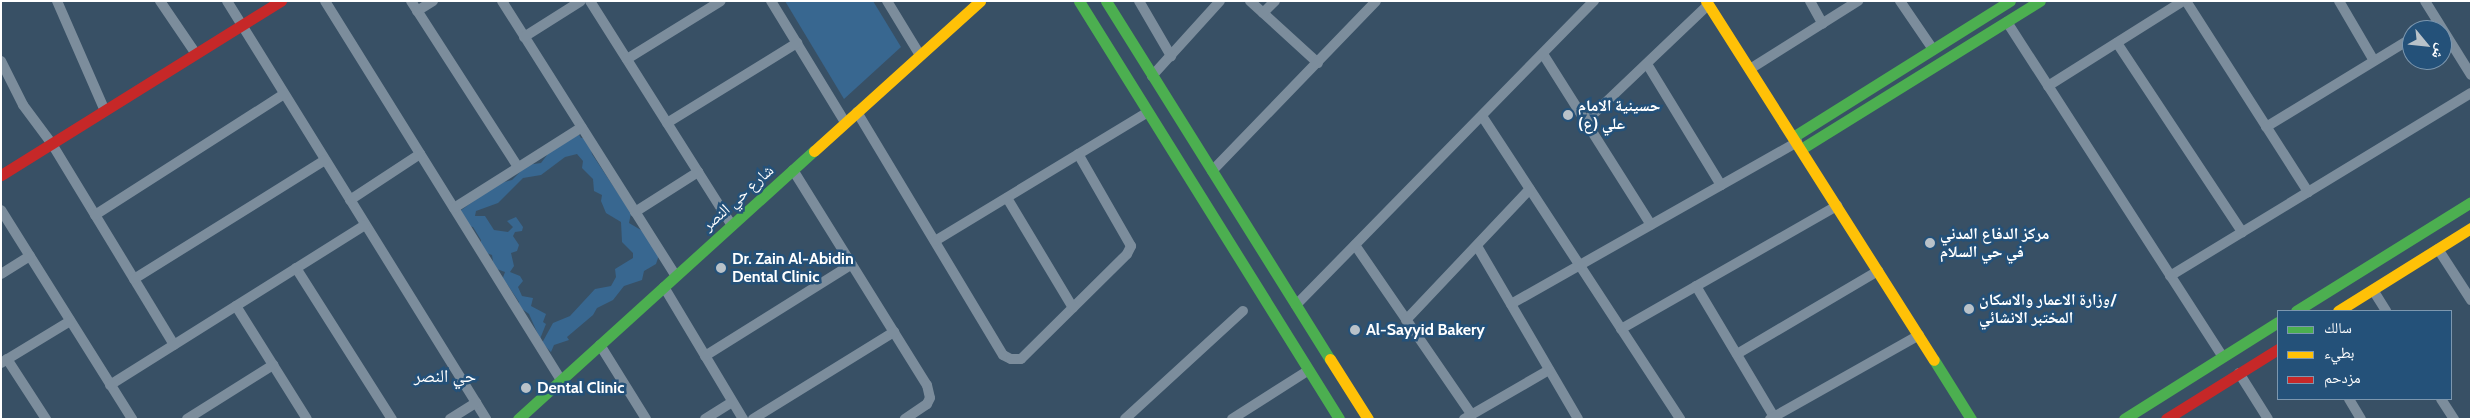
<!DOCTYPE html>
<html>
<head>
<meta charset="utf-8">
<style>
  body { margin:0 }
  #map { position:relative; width:2472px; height:420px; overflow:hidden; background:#385065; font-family:Cabin,"Noto Naskh Arabic",sans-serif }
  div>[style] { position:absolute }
  .green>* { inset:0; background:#386790 }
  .street>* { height:10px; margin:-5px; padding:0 5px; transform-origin:5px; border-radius:5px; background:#7c8d9c }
  .fast>* { height:11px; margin:-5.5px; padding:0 5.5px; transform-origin:5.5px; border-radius:5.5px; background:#4caf50 }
  .slow>* { height:11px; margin:-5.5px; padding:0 5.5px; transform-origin:5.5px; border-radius:5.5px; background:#ffc107 }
  .jam>* { height:11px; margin:-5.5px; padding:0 5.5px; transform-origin:5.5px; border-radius:5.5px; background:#c62828 }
  .dots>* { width:14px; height:14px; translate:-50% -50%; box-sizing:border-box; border:2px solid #245179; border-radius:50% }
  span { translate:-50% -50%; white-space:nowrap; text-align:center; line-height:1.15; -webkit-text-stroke:5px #245179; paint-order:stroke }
  .poi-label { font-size:16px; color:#fff; font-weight:700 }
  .left { translate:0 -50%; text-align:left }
  .street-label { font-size:16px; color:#fff }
  .neighbourhood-label { font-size:18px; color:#fff }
  .frame { position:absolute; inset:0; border:2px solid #fff; pointer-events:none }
  .legend { position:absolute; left:2277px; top:310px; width:175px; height:90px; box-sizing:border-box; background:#245179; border:1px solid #7c97af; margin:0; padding:6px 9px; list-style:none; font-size:15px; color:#fff }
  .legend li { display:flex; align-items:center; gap:10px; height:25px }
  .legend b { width:25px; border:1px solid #7c97af }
  .north { position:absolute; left:2402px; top:20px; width:50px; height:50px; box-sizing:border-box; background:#245179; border:1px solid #7c97af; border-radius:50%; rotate:118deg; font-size:14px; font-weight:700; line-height:20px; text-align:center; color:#fff }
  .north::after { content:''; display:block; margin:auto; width:18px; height:22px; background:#b9c2c9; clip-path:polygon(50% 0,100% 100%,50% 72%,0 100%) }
</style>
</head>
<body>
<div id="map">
  <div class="green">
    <i style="clip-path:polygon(785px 1px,873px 1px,901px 47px,844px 99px)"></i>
    <i style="clip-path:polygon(578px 133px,581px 138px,589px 138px,592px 154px,631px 213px,629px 223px,646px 233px,659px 255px,656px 264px,644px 271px,642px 280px,624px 286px,613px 300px,597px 308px,593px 315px,567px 337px,569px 340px,554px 345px,551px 352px,542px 343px,553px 323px,570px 316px,595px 289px,611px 286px,616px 277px,615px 269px,633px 258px,633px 253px,622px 242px,621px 222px,606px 213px,601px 201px,602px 195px,594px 191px,593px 179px,582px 168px,583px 161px,577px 154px,565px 157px,541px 175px,523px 178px,498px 203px,476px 211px,475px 216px,485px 216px,494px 230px,508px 232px,513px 227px,507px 221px,516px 217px,523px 227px,522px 231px,515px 232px,513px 236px,519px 245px,517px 251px,511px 253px,514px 266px,510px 272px,520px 276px,523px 281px,518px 287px,522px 296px,533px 298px,531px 306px,546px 314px,543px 322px,546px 324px,540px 339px,529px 314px,518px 306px,519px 302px,507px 284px,501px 283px,505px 272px,494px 268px,492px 255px,481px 251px,481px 240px,473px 227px,465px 225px,460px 211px,497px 184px,512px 180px,527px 165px,541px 163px,551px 150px)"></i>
  </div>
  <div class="street">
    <i style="left:57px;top:1px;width:120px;rotate:66.4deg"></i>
    <i style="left:160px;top:1px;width:64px;rotate:55.8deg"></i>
    <i style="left:227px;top:1px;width:492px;rotate:58.2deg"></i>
    <i style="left:325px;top:1px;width:446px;rotate:58.1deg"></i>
    <i style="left:411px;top:1px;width:197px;rotate:57.2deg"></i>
    <i style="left:502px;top:1px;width:325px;rotate:57.7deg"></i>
    <i style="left:590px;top:1px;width:266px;rotate:57.7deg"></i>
    <i style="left:771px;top:1px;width:142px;rotate:58.6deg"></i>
    <i style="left:887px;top:1px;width:63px;rotate:58.6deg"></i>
    <i style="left:1139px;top:1px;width:64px;rotate:59.8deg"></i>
    <i style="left:1250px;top:1px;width:92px;rotate:42.4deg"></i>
    <i style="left:1810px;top:1px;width:26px;rotate:61deg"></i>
    <i style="left:1900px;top:1px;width:53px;rotate:55.7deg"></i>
    <i style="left:2186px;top:1px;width:227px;rotate:57.4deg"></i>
    <i style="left:2339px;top:1px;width:69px;rotate:59.7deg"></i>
    <i style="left:2425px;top:1px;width:87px;rotate:58.1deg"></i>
    <i style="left:417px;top:11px;width:19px;rotate:-32deg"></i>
    <i style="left:1263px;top:13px;width:17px;rotate:-45deg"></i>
    <i style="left:2007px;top:22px;width:399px;rotate:57.2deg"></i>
    <i style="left:2425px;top:30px;width:15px;rotate:-32deg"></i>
    <i style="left:524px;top:37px;width:67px;rotate:-32.3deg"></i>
    <i style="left:2117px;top:43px;width:227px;rotate:56.5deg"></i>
    <i style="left:1543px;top:54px;width:202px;rotate:57.7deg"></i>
    <i style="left:627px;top:59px;width:110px;rotate:-31.7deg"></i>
    <i style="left:1px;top:61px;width:49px;rotate:63.4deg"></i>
    <i style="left:23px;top:105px;width:49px;rotate:53.4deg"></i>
    <i style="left:52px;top:144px;width:235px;rotate:58.7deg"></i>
    <i style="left:1647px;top:64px;width:142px;rotate:58.6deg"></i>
    <i style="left:1750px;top:69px;width:128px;rotate:-32.2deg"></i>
    <i style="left:1152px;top:76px;width:101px;rotate:-47.8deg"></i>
    <i style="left:2048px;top:86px;width:160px;rotate:-32.2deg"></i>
    <i style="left:857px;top:112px;width:283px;rotate:59deg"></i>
    <i style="left:1003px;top:355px;width:9px;rotate:27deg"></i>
    <i style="left:1011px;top:359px;width:10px"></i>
    <i style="left:1021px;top:359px;width:149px;rotate:-44.7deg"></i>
    <i style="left:1127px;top:254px;width:9px;rotate:-63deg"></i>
    <i style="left:1131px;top:246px;width:106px;rotate:-119.9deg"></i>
    <i style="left:1482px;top:116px;width:362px;rotate:56.8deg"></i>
    <i style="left:667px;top:123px;width:153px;rotate:-31.6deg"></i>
    <i style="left:1584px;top:123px;width:171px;rotate:-43.6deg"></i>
    <i style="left:2266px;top:127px;width:171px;rotate:-31.4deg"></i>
    <i style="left:793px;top:170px;width:253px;rotate:58.1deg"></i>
    <i style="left:927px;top:385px;width:13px;rotate:77deg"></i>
    <i style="left:930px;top:398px;width:7px;rotate:117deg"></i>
    <i style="left:927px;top:404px;width:27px;rotate:146deg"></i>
    <i style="left:1212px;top:171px;width:236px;rotate:-46deg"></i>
    <i style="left:1007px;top:198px;width:128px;rotate:59deg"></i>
    <i style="left:350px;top:200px;width:84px;rotate:-33.3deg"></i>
    <i style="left:454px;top:208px;width:151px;rotate:-32.3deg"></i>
    <i style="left:1px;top:210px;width:247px;rotate:57.9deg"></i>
    <i style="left:635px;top:212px;width:75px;rotate:-32.4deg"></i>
    <i style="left:95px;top:215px;width:224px;rotate:-32.6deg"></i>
    <i style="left:935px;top:241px;width:249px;rotate:-31.2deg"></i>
    <i style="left:1355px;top:245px;width:206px;rotate:55.5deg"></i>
    <i style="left:1477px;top:246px;width:200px;rotate:59.7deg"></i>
    <i style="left:2438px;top:249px;width:61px;rotate:57.1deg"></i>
    <i style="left:296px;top:268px;width:179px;rotate:57.6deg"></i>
    <i style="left:1px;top:274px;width:34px;rotate:-32deg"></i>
    <i style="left:2170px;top:276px;width:352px;rotate:-31.3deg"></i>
    <i style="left:134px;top:279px;width:225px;rotate:-31.9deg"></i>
    <i style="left:1696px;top:286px;width:152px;rotate:59.2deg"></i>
    <i style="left:664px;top:287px;width:154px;rotate:59.1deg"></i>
    <i style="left:2373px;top:290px;width:25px;rotate:58deg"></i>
    <i style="left:1511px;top:304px;width:329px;rotate:-29.5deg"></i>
    <i style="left:1296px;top:305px;width:426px;rotate:-45.6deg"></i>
    <i style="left:236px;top:306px;width:133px;rotate:57.9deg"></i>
    <i style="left:1406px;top:320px;width:180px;rotate:-46.6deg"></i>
    <i style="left:1621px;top:329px;width:249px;rotate:-29.7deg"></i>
    <i style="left:600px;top:345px;width:87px;rotate:58.1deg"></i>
    <i style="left:1737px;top:354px;width:164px;rotate:-30.5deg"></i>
    <i style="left:705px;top:356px;width:173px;rotate:-32deg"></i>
    <i style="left:7px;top:359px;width:72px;rotate:57deg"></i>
    <i style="left:1px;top:363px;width:81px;rotate:-31.3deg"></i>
    <i style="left:2239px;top:373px;width:54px;rotate:57.8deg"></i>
    <i style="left:110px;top:385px;width:301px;rotate:-32.1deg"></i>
    <i style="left:2349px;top:399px;width:23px;rotate:59deg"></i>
    <i style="left:2441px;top:399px;width:24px;rotate:57deg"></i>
    <i style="left:187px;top:419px;width:102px;rotate:-32.1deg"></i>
    <i style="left:450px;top:419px;width:31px;rotate:-32deg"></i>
    <i style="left:705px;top:419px;width:32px;rotate:-32deg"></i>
    <i style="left:753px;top:419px;width:166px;rotate:-31.7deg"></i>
    <i style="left:1125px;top:419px;width:160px;rotate:-42.5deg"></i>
    <i style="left:1232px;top:419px;width:91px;rotate:-32.5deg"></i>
    <i style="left:1464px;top:419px;width:98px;rotate:-30deg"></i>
    <i style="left:1770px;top:419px;width:171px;rotate:-29.4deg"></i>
  </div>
  <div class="fast">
    <i style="left:1079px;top:1px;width:492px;rotate:58.1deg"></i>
    <i style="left:1106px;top:1px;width:422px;rotate:58deg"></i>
    <i style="left:1793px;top:137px;width:256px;rotate:-32.1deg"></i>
    <i style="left:1801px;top:149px;width:281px;rotate:-31.8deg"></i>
    <i style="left:2296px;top:311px;width:206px;rotate:-31.9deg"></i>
    <i style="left:1934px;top:360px;width:70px;rotate:57.9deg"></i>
    <i style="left:518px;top:419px;width:399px;rotate:-42.2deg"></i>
    <i style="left:2124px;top:419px;width:182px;rotate:-32.2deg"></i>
  </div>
  <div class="slow">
    <i style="left:1706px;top:1px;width:425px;rotate:57.6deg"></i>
    <i style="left:814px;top:151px;width:224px;rotate:-42.1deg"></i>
    <i style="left:2338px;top:311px;width:157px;rotate:-32deg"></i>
    <i style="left:1330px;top:359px;width:71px;rotate:57.7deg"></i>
  </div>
  <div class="jam">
    <i style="left:1px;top:175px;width:330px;rotate:-31.9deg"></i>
    <i style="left:2166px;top:419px;width:132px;rotate:-32deg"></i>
  </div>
  <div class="dots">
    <i style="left:1568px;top:115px;background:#b9c2c9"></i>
    <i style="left:1930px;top:243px;background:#b9c2c9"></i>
    <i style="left:721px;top:268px;background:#b9c2c9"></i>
    <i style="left:1969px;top:309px;background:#b9c2c9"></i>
    <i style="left:1355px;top:330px;background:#b9c2c9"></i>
    <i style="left:526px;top:388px;background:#b9c2c9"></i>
  </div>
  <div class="poi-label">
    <span class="left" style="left:1578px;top:115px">حسينية الامام<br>علي (ع)</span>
    <span class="left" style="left:1940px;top:243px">مركز الدفاع المدني<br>في حي السلام</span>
    <span class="left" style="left:732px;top:268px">Dr. Zain Al-Abidin<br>Dental Clinic</span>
    <span class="left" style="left:1979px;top:309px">وزارة الاعمار والاسكان/<br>المختبر الانشائي</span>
    <span class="left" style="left:1366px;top:330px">Al-Sayyid Bakery</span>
    <span class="left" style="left:537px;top:388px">Dental Clinic</span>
  </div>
  <div class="street-label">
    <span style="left:738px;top:198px;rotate:-42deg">شارع حي النصر</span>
  </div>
  <div class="neighbourhood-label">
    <span style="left:445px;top:376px">حي النصر</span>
  </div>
  <div class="frame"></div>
  <ul class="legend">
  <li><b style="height:6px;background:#4caf50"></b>سالك</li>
  <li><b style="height:6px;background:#ffc107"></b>بطيء</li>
  <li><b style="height:6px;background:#c62828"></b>مزدحم</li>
  </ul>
  <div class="north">ش</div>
</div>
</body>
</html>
